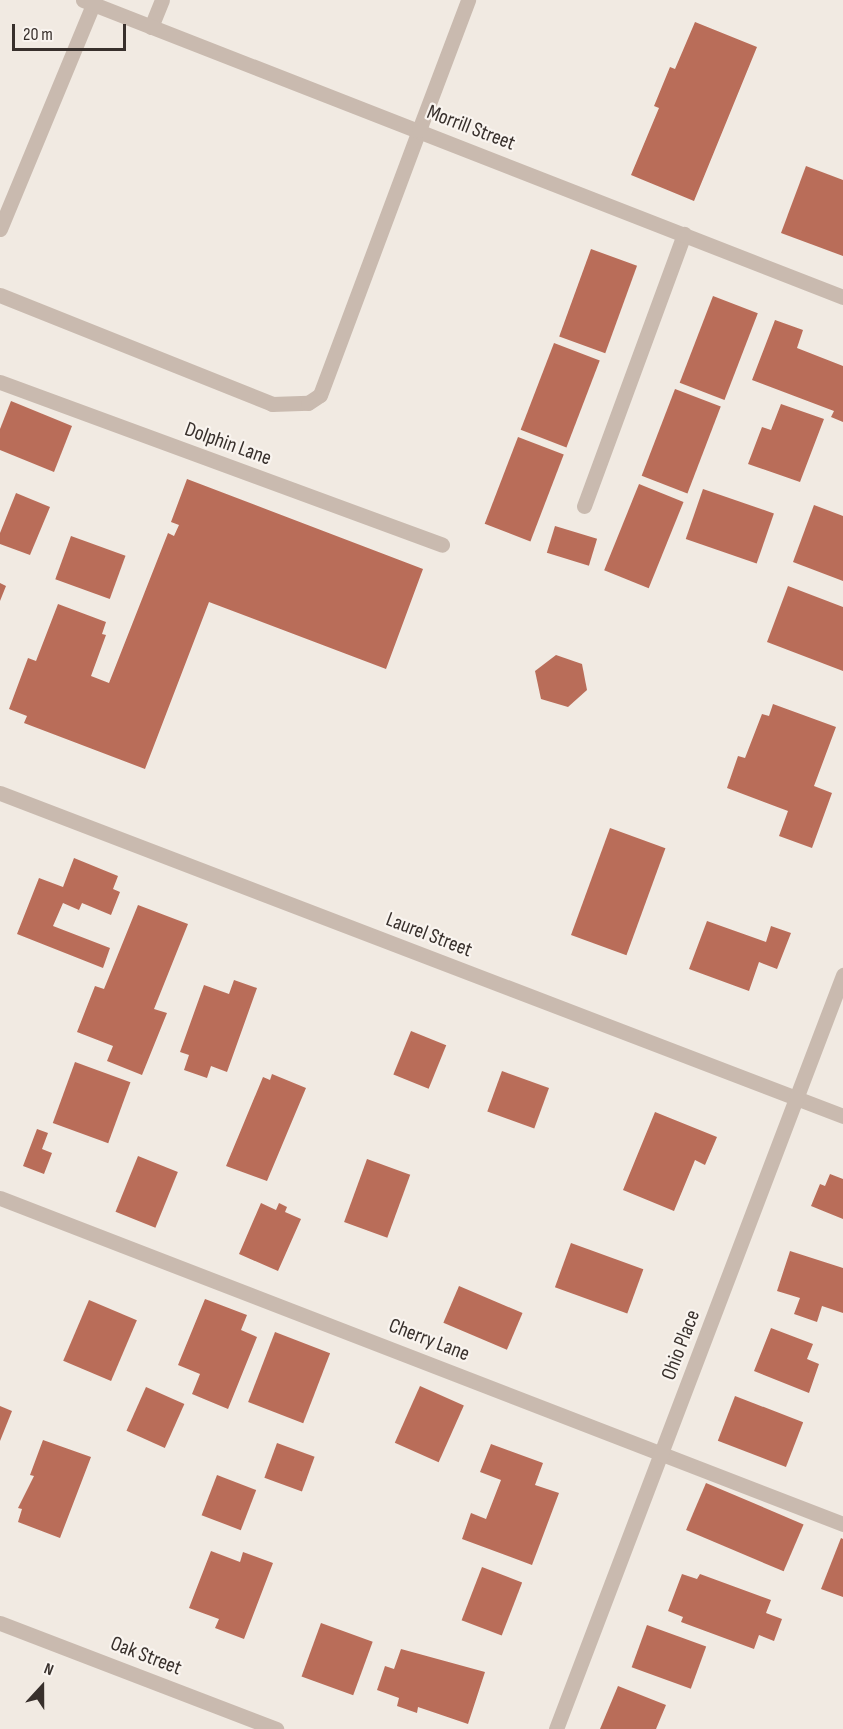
<!DOCTYPE html>
<html>
<head>
<meta charset="utf-8">
<style>
  body { margin:0 }
  #map { position:relative; width:843px; height:1729px; overflow:hidden; background:#f1eae2; font-family:"Sofia Sans Condensed",sans-serif }
  div>[style] { position:absolute }
  .building>* { inset:0; background:#b96d59; transform-origin:0 0 }
  .service>* { height:15px; margin:-7.5px; padding:0 7.5px; transform-origin:7.5px; border-radius:7.5px; background:#c9baaf }
  .minor>* { height:15px; margin:-7.5px; padding:0 7.5px; transform-origin:7.5px; border-radius:7.5px; background:#c9baaf }
  span { translate:-50% -50%; white-space:nowrap; text-align:center; line-height:1.15; -webkit-text-stroke:4.5px #f9f4ef; paint-order:stroke }
  .street-label { font-size:21px; color:#38302c }
  .north { position:absolute; left:12px; top:1657px; width:60px; height:60px; -webkit-text-stroke:4px #f9f4ef; paint-order:stroke; rotate:21deg; font-size:16px; font-weight:700; line-height:24px; text-align:center; color:#38302c }
  .north::after { content:''; display:block; margin:auto; width:21px; height:27px; background:#38302c; clip-path:polygon(50% 0,100% 100%,50% 72%,0 100%) }
  .scale { position:absolute; left:12px; top:24px; width:114px; height:27px; box-sizing:border-box; border:3px solid #38302c; border-top:0; padding-left:8px; font-size:18px; line-height:21px; white-space:nowrap; color:#38302c; -webkit-text-stroke:4px #f9f4ef; paint-order:stroke }
</style>
</head>
<body>
<div id="map">
  <div class="building">
    <i style="clip-path:polygon(695px 22px,757px 47px,694px 201px,631px 175px,659px 108px,654px 106px,670px 67px,675px 69px)"></i>
    <i style="clip-path:polygon(806px 166px,843px 180px,843px 256px,781px 233px)"></i>
    <i style="left:591px;top:249px;width:49px;height:93px;rotate:20deg"></i>
    <i style="left:713px;top:296px;width:48px;height:93px;rotate:21deg"></i>
    <i style="clip-path:polygon(775px 320px,803px 330px,797px 348px,843px 366px,843px 422px,831px 417px,834px 411px,752px 380px)"></i>
    <i style="left:554px;top:343px;width:49px;height:93px;rotate:21deg"></i>
    <i style="left:675px;top:389px;width:49px;height:93px;rotate:21deg"></i>
    <i style="clip-path:polygon(11px 401px,72px 426px,54px 472px,0 450px,0 429px)"></i>
    <i style="clip-path:polygon(781px 404px,824px 419px,800px 482px,748px 464px,762px 427px,771px 430px)"></i>
    <i style="left:518px;top:437px;width:49px;height:93px;rotate:21deg"></i>
    <i style="clip-path:polygon(187px 479px,423px 569px,386px 669px,209px 602px,145px 769px,24px 723px,27px 716px,9px 709px,28px 658px,36px 661px,58px 604px,106px 622px,102px 634px,106px 635px,91px 676px,109px 683px,168px 533px,174px 536px,179px 525px,171px 522px)"></i>
    <i style="left:639px;top:484px;width:48px;height:93px;rotate:22deg"></i>
    <i style="left:703px;top:489px;width:75px;height:53px;rotate:19deg"></i>
    <i style="clip-path:polygon(16px 493px,50px 507px,30px 555px,0 544px,0 533px)"></i>
    <i style="clip-path:polygon(814px 505px,843px 516px,843px 581px,793px 562px)"></i>
    <i style="left:555px;top:526px;width:44px;height:28px;rotate:17deg"></i>
    <i style="left:71px;top:536px;width:58px;height:46px;rotate:20deg"></i>
    <i style="clip-path:polygon(0 583px,6px 586px,0 601px)"></i>
    <i style="clip-path:polygon(788px 586px,843px 607px,843px 671px,767px 642px)"></i>
    <i style="clip-path:polygon(556px 655px,582px 664px,587px 690px,568px 707px,541px 699px,535px 671px)"></i>
    <i style="clip-path:polygon(773px 704px,836px 727px,814px 786px,832px 793px,812px 848px,779px 836px,788px 811px,727px 788px,738px 756px,745px 758px,762px 714px,769px 716px)"></i>
    <i style="left:610px;top:828px;width:59px;height:114px;rotate:20deg"></i>
    <i style="clip-path:polygon(74px 858px,118px 876px,113px 889px,120px 892px,111px 915px,82px 903px,79px 910px,63px 903px,53px 926px,110px 948px,103px 968px,17px 934px,39px 878px,63px 887px)"></i>
    <i style="clip-path:polygon(138px 905px,188px 924px,154px 1009px,167px 1013px,142px 1075px,107px 1061px,113px 1046px,77px 1032px,95px 986px,104px 989px)"></i>
    <i style="clip-path:polygon(707px 921px,766px 942px,771px 926px,791px 933px,777px 969px,759px 962px,749px 991px,689px 969px)"></i>
    <i style="clip-path:polygon(234px 980px,257px 988px,227px 1072px,211px 1066px,207px 1078px,184px 1070px,189px 1055px,180px 1052px,204px 985px,229px 994px)"></i>
    <i style="left:411px;top:1031px;width:38px;height:47px;rotate:22deg"></i>
    <i style="left:75px;top:1062px;width:59px;height:65px;rotate:20deg"></i>
    <i style="left:502px;top:1071px;width:50px;height:43px;rotate:20deg"></i>
    <i style="clip-path:polygon(272px 1074px,306px 1088px,267px 1181px,226px 1166px,263px 1077px,270px 1080px)"></i>
    <i style="clip-path:polygon(655px 1112px,717px 1137px,705px 1165px,695px 1160px,674px 1211px,623px 1190px)"></i>
    <i style="clip-path:polygon(37px 1129px,48px 1133px,42px 1149px,52px 1153px,44px 1174px,23px 1166px)"></i>
    <i style="left:138px;top:1156px;width:43px;height:60px;rotate:22deg"></i>
    <i style="left:367px;top:1159px;width:46px;height:67px;rotate:20deg"></i>
    <i style="clip-path:polygon(830px 1174px,843px 1179px,843px 1219px,811px 1206px,820px 1184px,825px 1186px)"></i>
    <i style="clip-path:polygon(261px 1203px,276px 1210px,279px 1203px,287px 1207px,285px 1212px,301px 1219px,278px 1271px,239px 1254px)"></i>
    <i style="left:571px;top:1243px;width:77px;height:47px;rotate:20deg"></i>
    <i style="clip-path:polygon(790px 1251px,843px 1268px,843px 1313px,822px 1306px,817px 1322px,794px 1314px,800px 1298px,777px 1291px)"></i>
    <i style="left:459px;top:1286px;width:69px;height:40px;rotate:23deg"></i>
    <i style="clip-path:polygon(205px 1299px,247px 1315px,241px 1330px,257px 1337px,228px 1409px,192px 1394px,200px 1374px,178px 1365px)"></i>
    <i style="left:89px;top:1300px;width:52px;height:66px;rotate:23deg"></i>
    <i style="clip-path:polygon(771px 1328px,813px 1344px,807px 1359px,819px 1364px,809px 1393px,754px 1371px)"></i>
    <i style="left:275px;top:1332px;width:59px;height:75px;rotate:21deg"></i>
    <i style="left:420px;top:1386px;width:48px;height:62px;rotate:24deg"></i>
    <i style="left:146px;top:1387px;width:42px;height:48px;rotate:24deg"></i>
    <i style="left:735px;top:1396px;width:73px;height:48px;rotate:21deg"></i>
    <i style="clip-path:polygon(0 1406px,12px 1411px,0 1441px)"></i>
    <i style="clip-path:polygon(43px 1440px,91px 1457px,60px 1538px,18px 1522px,22px 1509px,18px 1508px,34px 1476px,30px 1475px)"></i>
    <i style="left:277px;top:1443px;width:40px;height:37px;rotate:20deg"></i>
    <i style="clip-path:polygon(491px 1444px,543px 1463px,535px 1485px,559px 1493px,532px 1565px,462px 1539px,471px 1513px,486px 1519px,501px 1480px,480px 1472px)"></i>
    <i style="left:217px;top:1475px;width:42px;height:43px;rotate:21deg"></i>
    <i style="left:706px;top:1483px;width:106px;height:51px;rotate:23deg"></i>
    <i style="clip-path:polygon(841px 1538px,843px 1539px,843px 1597px,821px 1589px)"></i>
    <i style="clip-path:polygon(211px 1551px,240px 1562px,243px 1552px,273px 1563px,244px 1639px,215px 1628px,219px 1619px,189px 1608px)"></i>
    <i style="left:482px;top:1567px;width:43px;height:57px;rotate:21deg"></i>
    <i style="clip-path:polygon(682px 1574px,697px 1579px,700px 1574px,771px 1600px,766px 1613px,782px 1619px,774px 1641px,759px 1635px,754px 1649px,681px 1622px,683px 1617px,668px 1611px)"></i>
    <i style="left:321px;top:1623px;width:55px;height:57px;rotate:20deg"></i>
    <i style="left:647px;top:1625px;width:63px;height:45px;rotate:20deg"></i>
    <i style="clip-path:polygon(401px 1649px,485px 1672px,468px 1724px,418px 1707px,417px 1713px,397px 1706px,399px 1698px,377px 1690px,385px 1666px,394px 1669px)"></i>
    <i style="clip-path:polygon(618px 1686px,666px 1705px,656px 1729px,600px 1729px)"></i>
  </div>
  <div class="service">
    <i style="left:151px;top:27px;width:29px;rotate:-68deg"></i>
    <i style="left:0;top:229px;width:243px;rotate:-67.5deg"></i>
    <i style="left:0;top:295px;width:293px;rotate:21.8deg"></i>
    <i style="left:272px;top:404px;width:36px;rotate:-2deg"></i>
    <i style="left:308px;top:403px;width:14px;rotate:-34deg"></i>
    <i style="left:320px;top:395px;width:283px;rotate:-69.5deg"></i>
    <i style="left:584px;top:506px;width:290px;rotate:-69.8deg"></i>
  </div>
  <div class="minor">
    <i style="left:83px;top:0;width:816px;rotate:21.35deg"></i>
    <i style="left:419px;top:130px;width:139px;rotate:-69.3deg"></i>
    <i style="left:0;top:382px;width:471px;rotate:20.2deg"></i>
    <i style="left:0;top:793px;width:903px;rotate:20.96deg"></i>
    <i style="left:0;top:1198px;width:904px;rotate:21.14deg"></i>
    <i style="left:0;top:1623px;width:296px;rotate:21deg"></i>
    <i style="left:556px;top:1729px;width:807px;rotate:-69.16deg"></i>
  </div>
  <div class="street-label">
    <span style="left:471px;top:128px;rotate:21deg">Morrill Street</span>
    <span style="left:228px;top:444px;rotate:20deg">Dolphin Lane</span>
    <span style="left:429px;top:935px;rotate:21deg">Laurel Street</span>
    <span style="left:429px;top:1340px;rotate:21deg">Cherry Lane</span>
    <span style="left:681px;top:1345px;rotate:-69deg">Ohio Place</span>
    <span style="left:146px;top:1656px;rotate:21deg">Oak Street</span>
  </div>
  <div class="north">N</div>
  <div class="scale">20 m</div>
</div>
</body>
</html>
